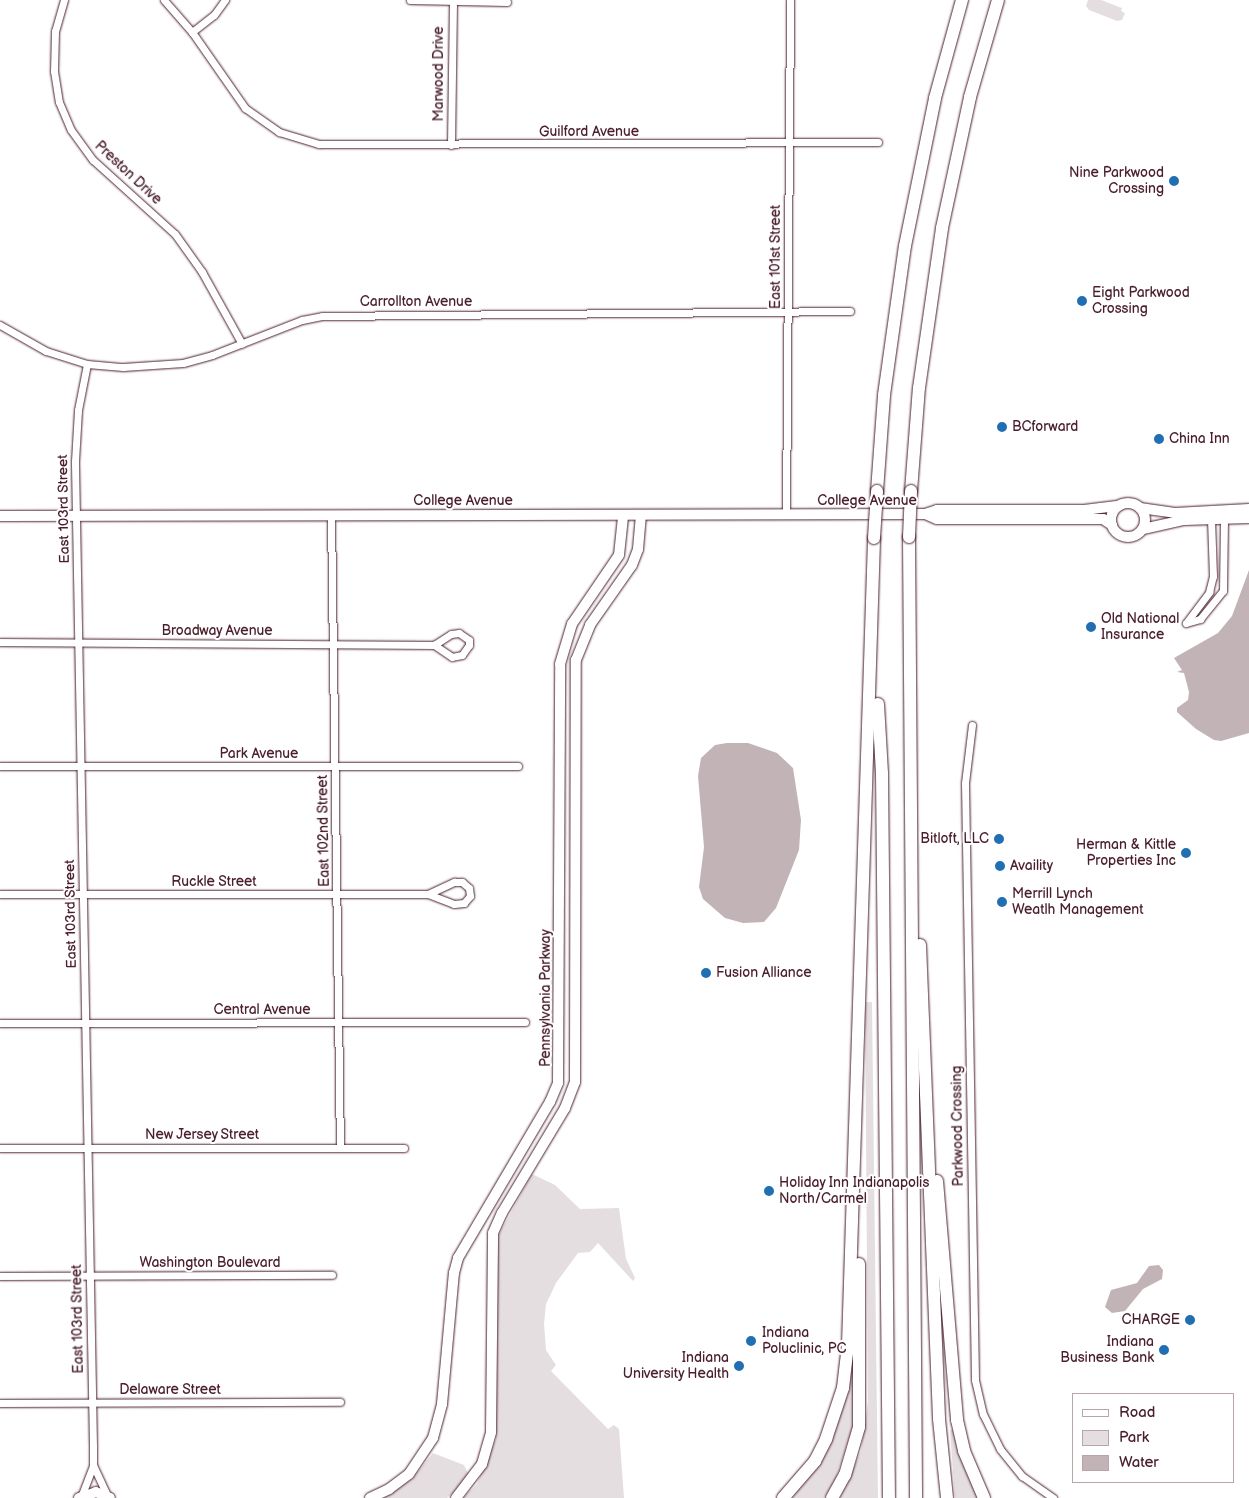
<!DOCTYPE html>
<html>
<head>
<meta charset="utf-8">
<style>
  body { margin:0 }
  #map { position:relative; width:1249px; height:1498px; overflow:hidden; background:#fff; font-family:"Balsamiq Sans",sans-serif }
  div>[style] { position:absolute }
  .green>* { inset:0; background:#e5dee0 }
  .water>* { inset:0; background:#c1b3b6 }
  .roads { filter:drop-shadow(0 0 1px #4a1f2b) drop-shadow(0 0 1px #4a1f2b) }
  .street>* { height:7px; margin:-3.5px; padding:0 3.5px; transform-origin:3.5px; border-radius:3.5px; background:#fff }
  .secondary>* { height:10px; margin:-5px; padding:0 5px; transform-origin:5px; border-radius:5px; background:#fff }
  .secondary>.ring { margin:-5px; padding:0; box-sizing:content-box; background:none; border:10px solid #fff; border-radius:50% }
  .highway>* { height:12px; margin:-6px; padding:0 6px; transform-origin:6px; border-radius:6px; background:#fff }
  .bridges { filter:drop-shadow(0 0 1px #4a1f2b) drop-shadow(0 0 1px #4a1f2b) }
  .highway-bridge>* { height:12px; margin:-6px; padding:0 6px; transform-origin:6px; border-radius:6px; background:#fff }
  .dots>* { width:14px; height:14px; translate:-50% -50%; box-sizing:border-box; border:2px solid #fff; border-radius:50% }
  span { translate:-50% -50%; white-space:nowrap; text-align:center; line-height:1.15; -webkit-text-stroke:4px #fff; paint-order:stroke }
  .street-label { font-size:14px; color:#4a1f2b }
  .poi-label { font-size:14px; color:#4a1f2b }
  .right { translate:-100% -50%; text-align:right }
  .left { translate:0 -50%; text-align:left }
  .legend { position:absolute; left:1072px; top:1393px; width:162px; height:90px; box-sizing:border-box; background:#fff; border:1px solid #b7a5aa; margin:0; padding:6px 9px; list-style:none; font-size:15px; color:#4a1f2b }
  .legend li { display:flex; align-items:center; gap:10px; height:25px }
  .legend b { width:25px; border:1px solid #b7a5aa }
</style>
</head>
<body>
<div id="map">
  <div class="green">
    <i style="clip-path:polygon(1088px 0,1101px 0,1122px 8px,1121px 11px,1125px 13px,1122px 20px,1117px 21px,1089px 10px,1086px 6px)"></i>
    <i style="clip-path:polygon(865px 1002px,872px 1002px,878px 1498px,840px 1498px,861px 1451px,868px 1402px)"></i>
    <i style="clip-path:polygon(532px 1174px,555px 1185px,580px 1209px,619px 1208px,626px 1259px,635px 1278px,633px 1281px,598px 1243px,590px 1252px,578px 1253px,556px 1283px,546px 1304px,544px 1324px,546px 1350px,556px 1365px,551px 1371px,608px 1429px,614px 1425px,619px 1429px,624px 1498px,463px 1498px,477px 1484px,496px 1439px,496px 1240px)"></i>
    <i style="clip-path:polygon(854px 1368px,853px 1426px,836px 1478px,824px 1498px,792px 1498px,817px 1464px,851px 1369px)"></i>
    <i style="clip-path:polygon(950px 1430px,954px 1430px,979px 1498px,955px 1498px)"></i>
    <i style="clip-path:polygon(433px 1453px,464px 1465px,468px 1473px,463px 1484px,447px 1498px,382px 1498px,412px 1479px)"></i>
  </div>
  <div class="water">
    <i style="clip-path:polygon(1249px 570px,1249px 733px,1221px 741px,1214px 740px,1196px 729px,1177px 712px,1177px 708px,1188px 700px,1189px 692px,1184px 673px,1177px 672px,1182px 670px,1174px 658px,1218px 633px,1232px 616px)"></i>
    <i style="clip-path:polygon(727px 743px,748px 743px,777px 753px,793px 768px,801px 820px,799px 850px,776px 908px,764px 922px,743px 923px,725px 918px,703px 899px,699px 887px,704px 847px,698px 776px,701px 758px,715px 745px)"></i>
    <i style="clip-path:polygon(1159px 1265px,1163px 1270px,1162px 1279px,1143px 1289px,1125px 1311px,1112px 1313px,1105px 1307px,1111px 1290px,1137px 1283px,1149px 1266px)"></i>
  </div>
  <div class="roads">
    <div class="street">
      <i style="left:64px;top:0;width:32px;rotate:106deg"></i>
      <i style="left:55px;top:31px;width:40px;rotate:91.4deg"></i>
      <i style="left:54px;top:71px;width:31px;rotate:81deg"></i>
      <i style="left:59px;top:102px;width:30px;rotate:67deg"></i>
      <i style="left:71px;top:130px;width:37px;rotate:54deg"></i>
      <i style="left:93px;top:160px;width:110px;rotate:42.1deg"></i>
      <i style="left:175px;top:234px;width:47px;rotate:54.6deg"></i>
      <i style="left:202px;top:272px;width:82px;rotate:60.9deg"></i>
      <i style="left:164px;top:0;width:43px;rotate:48.8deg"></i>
      <i style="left:192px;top:32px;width:93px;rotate:55.1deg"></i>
      <i style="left:245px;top:108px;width:42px;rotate:35.2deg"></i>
      <i style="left:279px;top:132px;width:42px;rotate:16.7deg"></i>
      <i style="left:319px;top:144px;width:559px;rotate:-0.2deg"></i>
      <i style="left:410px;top:0;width:97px;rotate:1.2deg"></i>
      <i style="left:192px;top:32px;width:28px;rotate:-38deg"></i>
      <i style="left:214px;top:15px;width:19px;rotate:-54deg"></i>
      <i style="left:451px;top:145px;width:142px;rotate:-89.2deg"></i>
      <i style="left:0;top:325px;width:53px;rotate:29.5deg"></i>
      <i style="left:46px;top:351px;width:43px;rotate:17.6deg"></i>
      <i style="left:87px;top:364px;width:36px;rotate:5deg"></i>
      <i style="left:123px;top:367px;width:60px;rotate:-3.8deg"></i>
      <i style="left:183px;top:363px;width:30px;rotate:-15deg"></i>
      <i style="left:212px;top:355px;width:97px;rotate:-21.3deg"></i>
      <i style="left:302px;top:320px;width:20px;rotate:-11deg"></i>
      <i style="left:322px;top:316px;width:528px;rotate:-0.54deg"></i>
      <i style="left:331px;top:515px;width:633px;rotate:89.19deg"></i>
      <i style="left:786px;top:515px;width:515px;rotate:-89.55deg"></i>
      <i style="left:1186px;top:623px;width:15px;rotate:-16deg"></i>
      <i style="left:1200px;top:619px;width:36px;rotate:-51deg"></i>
      <i style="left:1223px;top:591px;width:73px;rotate:-89.2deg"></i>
      <i style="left:1186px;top:623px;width:39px;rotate:-53deg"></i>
      <i style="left:1209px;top:592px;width:16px;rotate:-76deg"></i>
      <i style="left:1213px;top:576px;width:57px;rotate:-92deg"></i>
      <i style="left:459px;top:633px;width:12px;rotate:35deg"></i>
      <i style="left:469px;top:640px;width:5px;rotate:90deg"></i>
      <i style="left:469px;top:645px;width:12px;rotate:125deg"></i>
      <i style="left:462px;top:655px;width:10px;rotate:169deg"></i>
      <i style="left:452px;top:657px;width:22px;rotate:-146deg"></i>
      <i style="left:434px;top:645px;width:20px;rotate:-33deg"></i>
      <i style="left:451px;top:634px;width:8px;rotate:-7deg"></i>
      <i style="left:0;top:642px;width:434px;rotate:0.4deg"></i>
      <i style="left:972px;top:725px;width:58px;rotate:96.9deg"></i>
      <i style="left:965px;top:783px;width:597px;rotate:89.04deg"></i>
      <i style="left:975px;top:1380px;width:35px;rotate:77deg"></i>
      <i style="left:983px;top:1414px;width:39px;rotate:64deg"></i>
      <i style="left:1000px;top:1449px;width:35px;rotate:51deg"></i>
      <i style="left:1022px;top:1476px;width:38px;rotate:35deg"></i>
      <i style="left:0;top:766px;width:518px"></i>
      <i style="left:454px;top:882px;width:8px"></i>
      <i style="left:462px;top:882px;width:9px;rotate:41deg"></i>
      <i style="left:469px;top:888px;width:8px;rotate:83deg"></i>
      <i style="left:470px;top:896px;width:9px;rotate:131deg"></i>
      <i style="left:464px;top:903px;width:10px;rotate:174deg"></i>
      <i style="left:454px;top:904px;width:28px;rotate:-159deg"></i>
      <i style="left:428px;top:894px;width:29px;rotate:-25deg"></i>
      <i style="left:0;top:894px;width:428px"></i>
      <i style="left:0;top:1023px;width:525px;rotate:-0.11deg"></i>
      <i style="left:0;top:1148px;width:404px"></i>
      <i style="left:0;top:1276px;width:332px;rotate:-0.2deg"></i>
      <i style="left:0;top:1403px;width:340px;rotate:-0.2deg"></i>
      <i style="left:93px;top:1465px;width:33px;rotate:65deg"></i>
      <i style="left:81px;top:1497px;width:34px;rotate:-69deg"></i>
      <i style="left:93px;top:1465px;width:19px;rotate:-90deg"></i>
      <i style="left:93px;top:1446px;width:985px;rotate:-91.05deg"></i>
      <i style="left:75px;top:461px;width:51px;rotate:-86.6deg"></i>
      <i style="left:78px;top:410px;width:47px;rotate:-78.9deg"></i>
    </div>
    <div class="secondary">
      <i class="ring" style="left:1111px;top:503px;width:24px;height:24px"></i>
      <i style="left:1140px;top:508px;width:35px;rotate:8deg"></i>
      <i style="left:1175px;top:513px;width:74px;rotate:-3.1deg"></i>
      <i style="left:925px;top:514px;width:13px;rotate:23deg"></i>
      <i style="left:937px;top:519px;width:166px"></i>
      <i style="left:1103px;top:519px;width:11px;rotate:34deg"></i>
      <i style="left:0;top:516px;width:925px;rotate:-0.12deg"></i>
      <i style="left:925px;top:514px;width:13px;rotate:-18deg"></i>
      <i style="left:937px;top:510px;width:147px"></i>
      <i style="left:1084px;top:510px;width:35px;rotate:-7deg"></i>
      <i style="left:1143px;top:529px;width:42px;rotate:-12.4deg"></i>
      <i style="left:1184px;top:520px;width:65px;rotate:-1.8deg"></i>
      <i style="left:79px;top:1498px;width:18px;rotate:-19deg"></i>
      <i style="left:96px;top:1492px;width:15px;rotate:23deg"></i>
      <i style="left:370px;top:1498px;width:21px;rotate:-25deg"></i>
      <i style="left:389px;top:1489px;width:25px;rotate:-37deg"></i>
      <i style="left:409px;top:1474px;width:43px;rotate:-56.3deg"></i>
      <i style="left:433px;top:1438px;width:35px;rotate:-75deg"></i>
      <i style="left:442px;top:1404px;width:132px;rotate:-84.8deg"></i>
      <i style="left:454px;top:1273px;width:16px;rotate:-75deg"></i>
      <i style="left:458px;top:1258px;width:181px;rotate:-59.5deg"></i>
      <i style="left:550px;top:1102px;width:21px;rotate:-67deg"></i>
      <i style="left:558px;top:1083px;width:419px;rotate:-89.7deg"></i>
      <i style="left:560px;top:664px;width:42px;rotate:-73.3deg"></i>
      <i style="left:572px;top:624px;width:83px;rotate:-55.7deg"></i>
      <i style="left:619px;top:555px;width:39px;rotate:-84deg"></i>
      <i style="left:456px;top:1498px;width:43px;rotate:-52.6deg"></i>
      <i style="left:482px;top:1464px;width:33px;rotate:-74deg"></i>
      <i style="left:491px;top:1432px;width:199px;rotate:-89.4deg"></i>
      <i style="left:493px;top:1233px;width:22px;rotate:-66deg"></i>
      <i style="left:502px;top:1213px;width:122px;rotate:-59deg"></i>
      <i style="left:565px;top:1108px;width:28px;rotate:-69deg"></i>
      <i style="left:575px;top:1082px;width:422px;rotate:-89.9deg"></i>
      <i style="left:576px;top:660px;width:38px;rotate:-68deg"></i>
      <i style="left:590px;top:625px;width:73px;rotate:-55deg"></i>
      <i style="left:632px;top:565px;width:17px;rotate:-69deg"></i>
      <i style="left:638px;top:549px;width:33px;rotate:-85deg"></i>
    </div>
    <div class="highway">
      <i style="left:877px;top:491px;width:96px;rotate:-85.8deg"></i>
      <i style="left:884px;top:395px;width:150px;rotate:-82deg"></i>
      <i style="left:905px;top:246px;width:151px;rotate:-78.5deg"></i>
      <i style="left:935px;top:98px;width:102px;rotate:-74.6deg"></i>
      <i style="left:911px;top:491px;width:103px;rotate:-85.6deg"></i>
      <i style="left:919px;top:388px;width:162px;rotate:-81.8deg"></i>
      <i style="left:942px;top:228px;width:134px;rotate:-77.9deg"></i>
      <i style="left:970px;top:97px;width:101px;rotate:-73.9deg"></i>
      <i style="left:909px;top:537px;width:961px;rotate:89.58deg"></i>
      <i style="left:878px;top:704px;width:69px;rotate:86.7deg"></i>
      <i style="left:882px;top:773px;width:725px;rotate:89.45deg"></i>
      <i style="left:920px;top:945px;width:474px;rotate:87.7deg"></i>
      <i style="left:939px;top:1419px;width:79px;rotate:84.2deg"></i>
      <i style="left:937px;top:1181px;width:240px;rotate:85.2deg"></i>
      <i style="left:957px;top:1420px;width:32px;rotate:77deg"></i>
      <i style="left:964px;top:1451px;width:51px;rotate:66.9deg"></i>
      <i style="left:783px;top:1498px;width:49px;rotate:-49.1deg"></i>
      <i style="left:815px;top:1461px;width:25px;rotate:-63deg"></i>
      <i style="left:826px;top:1439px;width:54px;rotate:-71.6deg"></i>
      <i style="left:843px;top:1388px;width:43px;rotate:-83.4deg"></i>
      <i style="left:848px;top:1345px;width:807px;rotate:-88.15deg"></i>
      <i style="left:832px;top:1498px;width:26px;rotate:-61deg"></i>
      <i style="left:845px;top:1475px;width:50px;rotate:-73.7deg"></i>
      <i style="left:859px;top:1427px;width:163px;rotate:-90deg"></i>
    </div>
  </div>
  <div class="bridges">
    <div class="highway-bridge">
      <i style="left:909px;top:537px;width:46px;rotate:-87.5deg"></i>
      <i style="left:874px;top:538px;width:47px;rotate:-86.3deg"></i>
    </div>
  </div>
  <div class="dots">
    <i style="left:1174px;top:181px;background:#1f6fb2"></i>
    <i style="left:1082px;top:301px;background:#1f6fb2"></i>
    <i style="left:1002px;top:427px;background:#1f6fb2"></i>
    <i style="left:1159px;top:439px;background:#1f6fb2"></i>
    <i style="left:1091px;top:627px;background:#1f6fb2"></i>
    <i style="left:999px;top:839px;background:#1f6fb2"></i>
    <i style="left:1186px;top:853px;background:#1f6fb2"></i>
    <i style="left:1000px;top:866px;background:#1f6fb2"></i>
    <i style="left:1002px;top:902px;background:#1f6fb2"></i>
    <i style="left:706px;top:973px;background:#1f6fb2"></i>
    <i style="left:769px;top:1191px;background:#1f6fb2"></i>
    <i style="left:1190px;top:1320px;background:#1f6fb2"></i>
    <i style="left:751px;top:1341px;background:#1f6fb2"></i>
    <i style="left:1164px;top:1350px;background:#1f6fb2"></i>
    <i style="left:739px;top:1366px;background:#1f6fb2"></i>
  </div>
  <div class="street-label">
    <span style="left:439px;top:74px;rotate:-90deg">Marwood Drive</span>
    <span style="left:589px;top:132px">Guilford Avenue</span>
    <span style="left:128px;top:173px;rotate:43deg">Preston Drive</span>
    <span style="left:776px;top:257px;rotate:-90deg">East 101st Street</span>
    <span style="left:416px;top:302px">Carrollton Avenue</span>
    <span style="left:463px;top:501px">College Avenue</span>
    <span style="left:867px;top:501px">College Avenue</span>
    <span style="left:64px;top:509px;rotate:-91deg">East 103rd Street</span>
    <span style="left:217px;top:631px">Broadway Avenue</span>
    <span style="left:259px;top:754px">Park Avenue</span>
    <span style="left:324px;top:831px;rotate:-91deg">East 102nd Street</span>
    <span style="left:214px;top:882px">Ruckle Street</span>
    <span style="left:71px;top:914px;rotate:-91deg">East 103rd Street</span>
    <span style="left:546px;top:998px;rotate:-90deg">Pennsylvania Parkway</span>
    <span style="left:262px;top:1010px">Central Avenue</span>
    <span style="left:958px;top:1126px;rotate:-91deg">Parkwood Crossing</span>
    <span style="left:202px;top:1135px">New Jersey Street</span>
    <span style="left:210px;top:1263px">Washington Boulevard</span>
    <span style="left:78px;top:1319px;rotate:-91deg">East 103rd Street</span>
    <span style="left:170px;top:1390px">Delaware Street</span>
  </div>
  <div class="poi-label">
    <span class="right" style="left:1164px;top:181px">Nine Parkwood<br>Crossing</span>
    <span class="left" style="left:1092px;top:301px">Eight Parkwood<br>Crossing</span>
    <span class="left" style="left:1012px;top:427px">BCforward</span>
    <span class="left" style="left:1169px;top:439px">China Inn</span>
    <span class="left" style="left:1101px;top:627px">Old National<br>Insurance</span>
    <span class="right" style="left:989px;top:839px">Bitloft, LLC</span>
    <span class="right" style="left:1176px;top:853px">Herman &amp; Kittle<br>Properties Inc</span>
    <span class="left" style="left:1010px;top:866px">Availity</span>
    <span class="left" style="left:1012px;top:902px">Merrill Lynch<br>Weatlh Management</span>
    <span class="left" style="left:716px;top:973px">Fusion Alliance</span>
    <span class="left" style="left:779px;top:1191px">Holiday Inn Indianapolis<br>North/Carmel</span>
    <span class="right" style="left:1180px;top:1320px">CHARGE</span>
    <span class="left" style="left:762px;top:1341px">Indiana<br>Poluclinic, PC</span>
    <span class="right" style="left:1154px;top:1350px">Indiana<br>Business Bank</span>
    <span class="right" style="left:729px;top:1366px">Indiana<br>University Health</span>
  </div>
  <ul class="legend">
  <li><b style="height:6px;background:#fff"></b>Road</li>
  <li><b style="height:14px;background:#e5dee0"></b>Park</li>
  <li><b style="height:14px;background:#c1b3b6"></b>Water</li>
  </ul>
</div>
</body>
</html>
